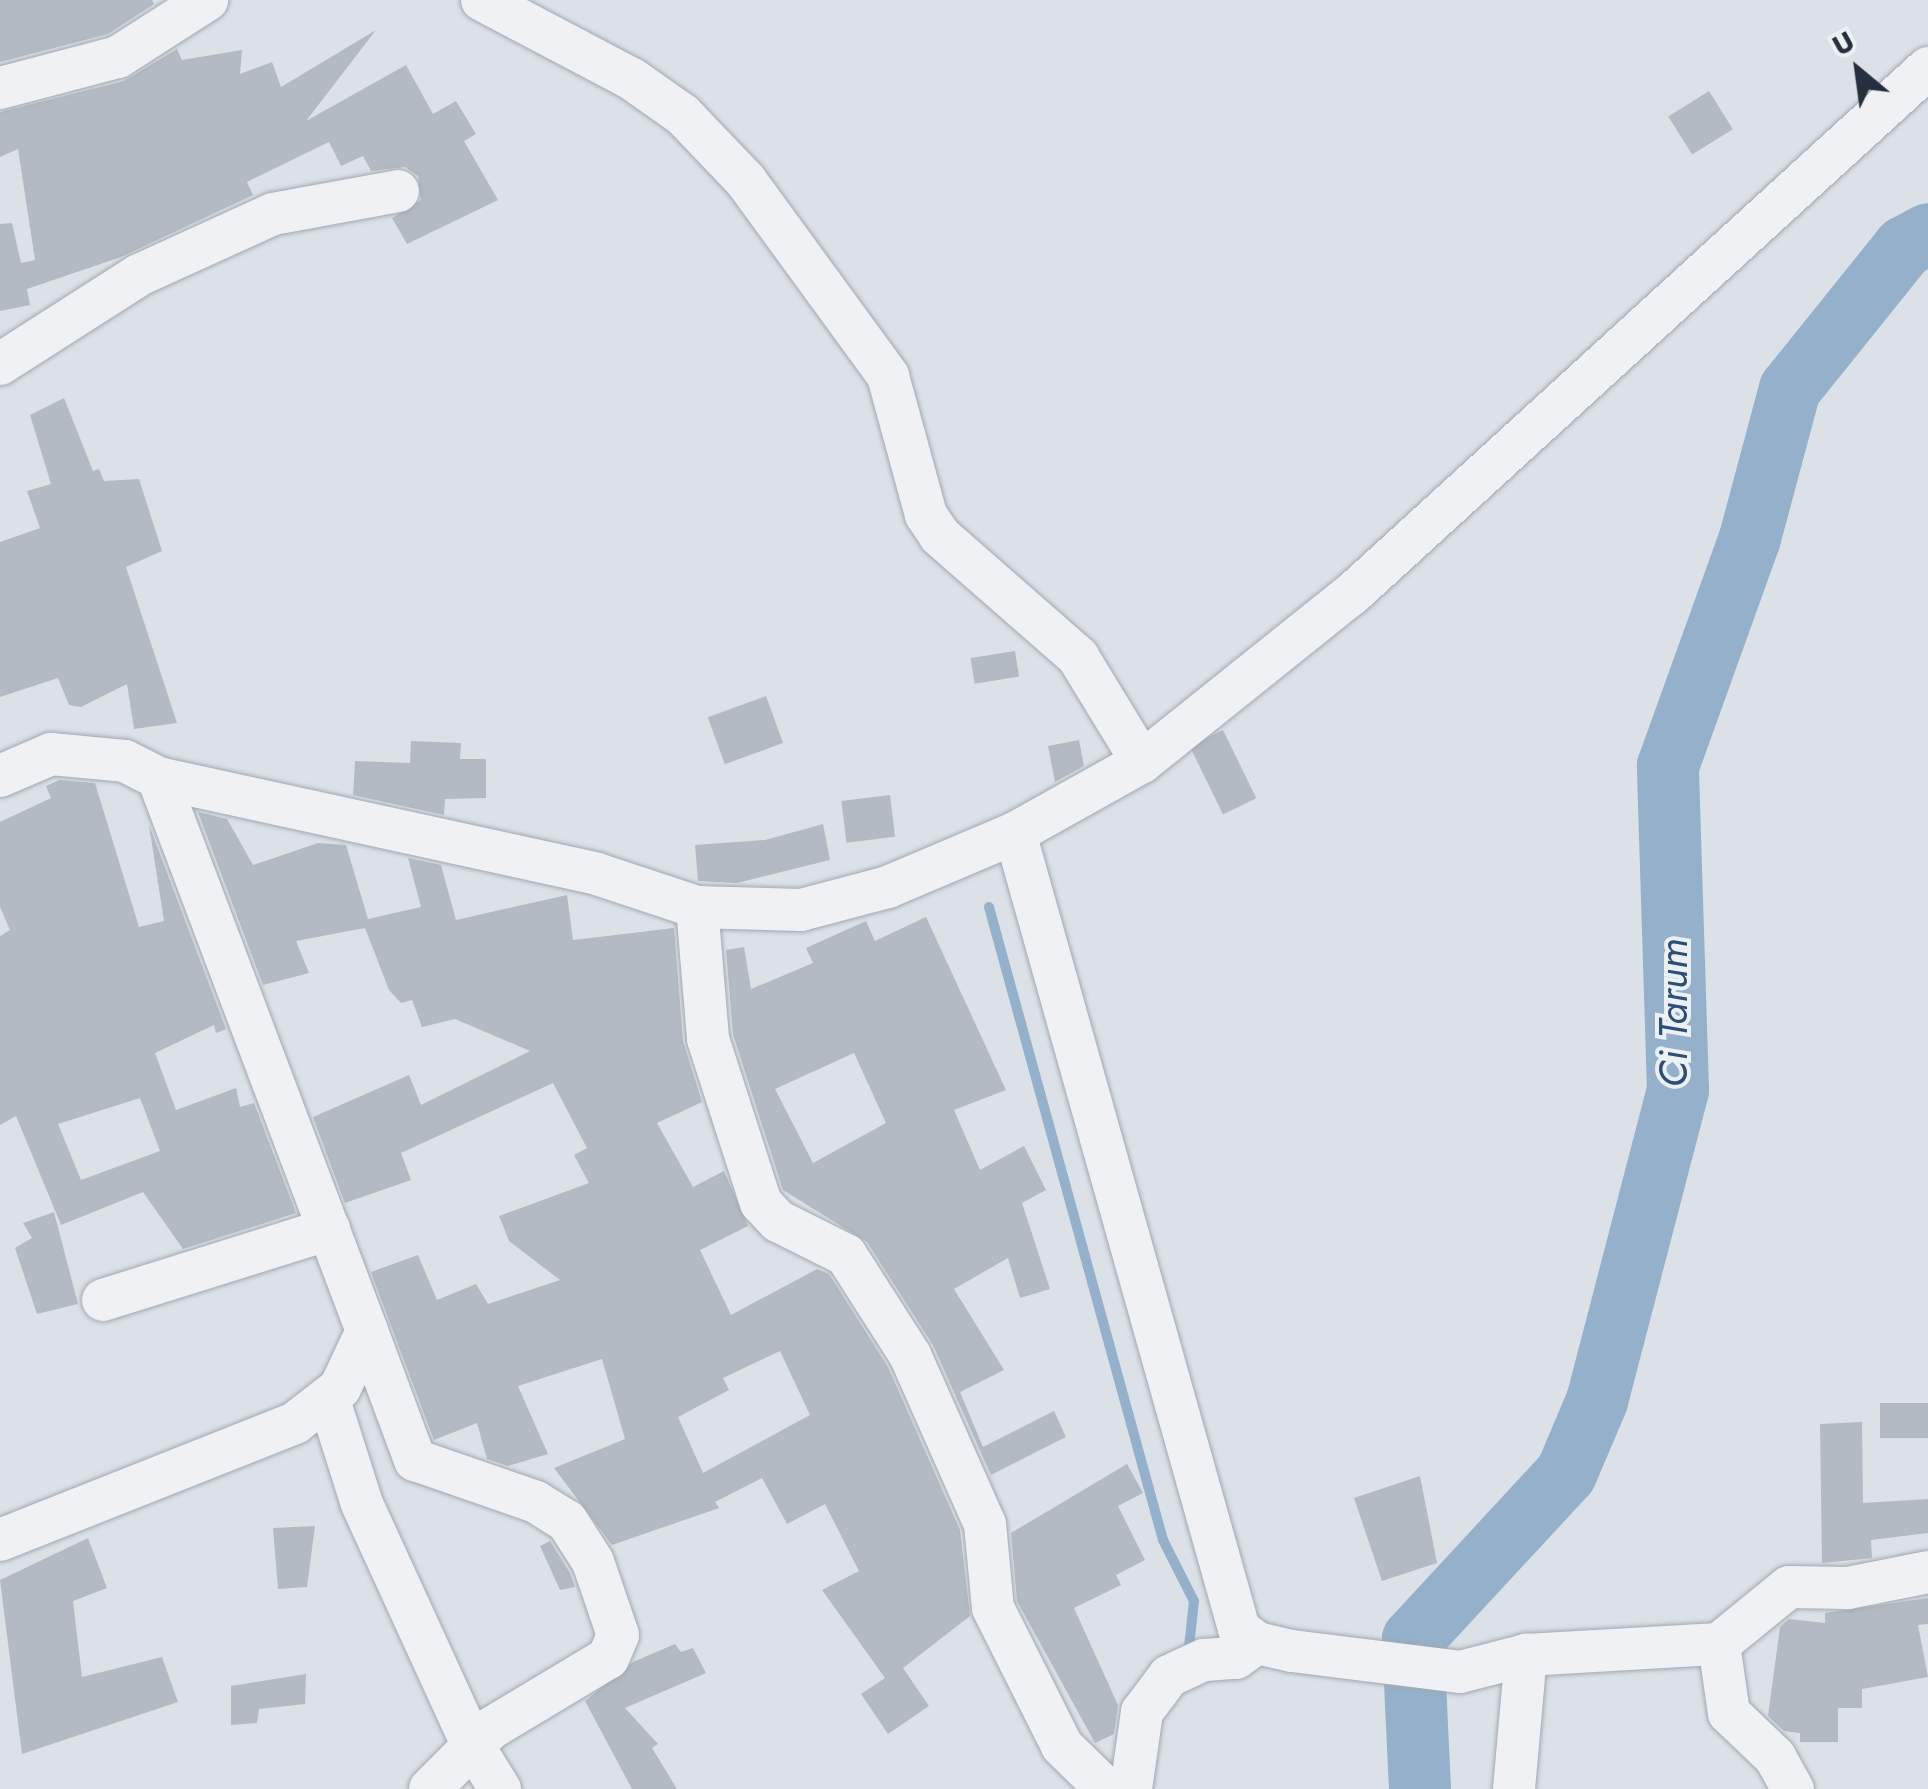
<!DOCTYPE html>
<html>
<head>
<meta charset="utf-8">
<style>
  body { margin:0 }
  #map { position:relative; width:1928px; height:1789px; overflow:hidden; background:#dce1e7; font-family:Jost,sans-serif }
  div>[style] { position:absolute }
  .stream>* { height:10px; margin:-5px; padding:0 5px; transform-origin:5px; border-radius:5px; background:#94b0ca }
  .river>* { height:62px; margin:-31px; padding:0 31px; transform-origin:31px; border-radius:31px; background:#94b0ca }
  .building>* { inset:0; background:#b3bac4; transform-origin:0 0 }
  .roads { filter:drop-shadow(0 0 2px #a1a8b1) drop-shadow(0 0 2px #a1a8b1) }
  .minor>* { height:42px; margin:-21px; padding:0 21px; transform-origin:21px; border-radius:21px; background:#eff1f5 }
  span { translate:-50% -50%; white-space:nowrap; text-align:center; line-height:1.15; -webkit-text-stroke:8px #ebf0f5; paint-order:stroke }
  .water-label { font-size:40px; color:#2d4f75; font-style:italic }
  .north { position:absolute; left:1808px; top:20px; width:100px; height:100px; -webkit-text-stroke:8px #ebf0f5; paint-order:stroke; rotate:331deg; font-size:28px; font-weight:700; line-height:40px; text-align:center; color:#252f3e }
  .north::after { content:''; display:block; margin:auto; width:35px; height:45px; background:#252f3e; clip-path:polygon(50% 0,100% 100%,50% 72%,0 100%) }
</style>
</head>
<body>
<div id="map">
  <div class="stream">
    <i style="left:989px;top:907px;width:656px;rotate:74.63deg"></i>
    <i style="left:1163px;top:1540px;width:68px;rotate:63.1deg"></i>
    <i style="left:1194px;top:1601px;width:55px;rotate:96.2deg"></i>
  </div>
  <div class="river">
    <i style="left:1420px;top:1789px;width:150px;rotate:-92.7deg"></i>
    <i style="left:1413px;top:1639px;width:225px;rotate:-47.2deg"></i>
    <i style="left:1566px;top:1474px;width:79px;rotate:-67deg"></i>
    <i style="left:1597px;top:1401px;width:321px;rotate:-75.4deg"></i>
    <i style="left:1678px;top:1090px;width:324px;rotate:-91.8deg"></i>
    <i style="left:1668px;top:766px;width:242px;rotate:-70.2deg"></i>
    <i style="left:1750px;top:538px;width:154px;rotate:-75deg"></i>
    <i style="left:1790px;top:389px;width:182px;rotate:-51.2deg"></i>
    <i style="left:1904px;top:247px;width:27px;rotate:-28deg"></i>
  </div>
  <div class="building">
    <i style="clip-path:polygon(0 0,152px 0,154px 4px,108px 34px,0 62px)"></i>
    <i style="clip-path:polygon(376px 30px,306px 121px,406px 65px,433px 114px,456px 101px,476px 134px,464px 141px,498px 200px,407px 244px,392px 218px,421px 200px,418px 176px,405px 167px,371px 171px,363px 156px,341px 166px,329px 142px,247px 182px,253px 195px,121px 257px,27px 289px,30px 305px,0 311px,0 224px,12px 223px,21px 263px,35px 260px,18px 149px,0 157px,0 112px,124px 81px,177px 49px,182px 60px,242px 50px,240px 74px,272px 62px,281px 87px)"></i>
    <i style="left:1709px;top:91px;width:45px;height:48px;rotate:58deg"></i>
    <i style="clip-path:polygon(64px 398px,93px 471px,99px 469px,104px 481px,139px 479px,162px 551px,126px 567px,177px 723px,134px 729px,127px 684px,81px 707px,69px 705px,58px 678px,0 697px,0 542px,40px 528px,27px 491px,51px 484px,30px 415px)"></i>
    <i style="left:1015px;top:651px;width:26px;height:45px;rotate:81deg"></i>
    <i style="left:766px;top:696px;width:50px;height:62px;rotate:70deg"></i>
    <i style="left:1223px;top:730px;width:76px;height:37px;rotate:64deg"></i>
    <i style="clip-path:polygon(1079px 740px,1084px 766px,1055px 782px,1048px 746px)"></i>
    <i style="clip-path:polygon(411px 741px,461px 743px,460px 759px,486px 759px,486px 798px,445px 799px,444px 815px,353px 795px,355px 761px,410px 763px)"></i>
    <i style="clip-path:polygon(evenodd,59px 780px,95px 783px,139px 927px,164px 921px,149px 825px,226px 1029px,216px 1033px,214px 1025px,155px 1053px,176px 1110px,236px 1088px,240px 1107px,254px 1103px,296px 1213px,183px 1249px,143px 1192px,61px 1225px,16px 1116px,0 1125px,0 936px,10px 930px,0 907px,0 822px,51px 798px,46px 786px,59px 780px,140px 1098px,160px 1151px,81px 1180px,58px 1124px,140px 1098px)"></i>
    <i style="left:890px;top:795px;width:42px;height:49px;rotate:83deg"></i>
    <i style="clip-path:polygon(evenodd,198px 812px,227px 819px,253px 865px,318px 843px,346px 845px,368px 919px,421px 907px,408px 858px,441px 865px,456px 920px,567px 895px,573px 940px,674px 928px,683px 1041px,702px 1102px,657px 1123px,693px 1187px,724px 1171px,748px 1226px,700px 1250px,731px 1315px,817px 1269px,829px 1274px,888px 1367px,960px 1530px,970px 1616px,903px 1668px,929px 1706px,888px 1734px,861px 1694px,885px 1678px,822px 1590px,859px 1571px,825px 1504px,787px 1524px,762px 1478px,715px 1502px,719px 1508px,612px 1545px,554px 1468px,625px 1439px,602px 1359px,518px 1386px,548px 1454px,508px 1466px,487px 1459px,477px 1423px,434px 1440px,371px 1272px,418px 1255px,437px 1300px,476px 1284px,488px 1304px,560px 1280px,509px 1241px,499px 1216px,589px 1183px,574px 1155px,587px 1148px,553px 1083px,401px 1153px,411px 1180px,345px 1203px,313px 1117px,409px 1075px,421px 1105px,530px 1051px,455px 1019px,422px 1027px,412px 1000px,401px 1003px,389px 990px,365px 928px,296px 941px,309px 973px,263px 985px,198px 812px,780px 1351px,810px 1415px,703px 1473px,678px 1417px,729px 1390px,723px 1378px,780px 1351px)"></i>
    <i style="clip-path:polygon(823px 824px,830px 860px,737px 883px,698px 881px,695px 845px,765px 840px)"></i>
    <i style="clip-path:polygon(evenodd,926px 917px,1006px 1090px,954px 1110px,980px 1170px,1024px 1146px,1046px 1190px,1022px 1203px,1050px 1289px,1020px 1298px,1008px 1258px,954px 1289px,1004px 1370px,960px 1392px,983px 1447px,1054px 1411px,1066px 1437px,991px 1475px,933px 1345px,867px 1242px,783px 1190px,733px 1034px,726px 950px,744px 947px,751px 989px,813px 963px,806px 948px,866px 921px,875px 941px,926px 917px,854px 1053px,886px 1123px,813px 1163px,775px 1089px,854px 1053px)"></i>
    <i style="clip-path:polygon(54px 1212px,78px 1304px,37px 1314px,15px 1248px,32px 1238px,23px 1223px)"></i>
    <i style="left:1928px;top:1403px;width:35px;height:48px;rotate:90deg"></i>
    <i style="clip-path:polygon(1862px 1422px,1863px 1503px,1928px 1499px,1928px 1533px,1871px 1540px,1872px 1558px,1822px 1563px,1820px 1424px)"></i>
    <i style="clip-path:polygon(1127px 1464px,1143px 1493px,1118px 1506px,1145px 1560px,1116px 1575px,1121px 1585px,1074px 1608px,1118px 1705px,1114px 1734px,1095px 1743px,1017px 1601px,1011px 1533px)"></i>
    <i style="clip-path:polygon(1420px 1476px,1437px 1563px,1382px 1581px,1354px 1498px)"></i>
    <i style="clip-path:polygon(315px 1526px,307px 1587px,278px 1589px,273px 1528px)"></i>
    <i style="clip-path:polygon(88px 1538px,107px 1588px,73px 1601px,82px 1677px,162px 1657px,178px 1702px,22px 1754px,0 1580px)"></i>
    <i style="clip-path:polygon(550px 1541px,570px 1573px,575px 1587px,560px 1590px,540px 1546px)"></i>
    <i style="clip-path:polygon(1928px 1598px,1928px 1624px,1918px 1625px,1928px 1677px,1862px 1689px,1862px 1708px,1838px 1708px,1838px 1742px,1800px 1742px,1800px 1733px,1784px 1731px,1768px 1716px,1780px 1627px,1789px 1619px,1825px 1623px,1825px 1613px)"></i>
    <i style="clip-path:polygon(675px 1644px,681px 1652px,693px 1648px,706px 1673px,625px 1708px,658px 1744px,652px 1748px,677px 1789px,632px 1789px,585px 1701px,633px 1662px)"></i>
    <i style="clip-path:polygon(306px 1674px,305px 1704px,259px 1709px,257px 1723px,231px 1725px,231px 1686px)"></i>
  </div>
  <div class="roads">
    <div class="minor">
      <i style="left:482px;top:0;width:170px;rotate:27.8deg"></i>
      <i style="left:632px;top:79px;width:62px;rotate:35.2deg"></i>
      <i style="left:683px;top:115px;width:91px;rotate:46.3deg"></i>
      <i style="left:746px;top:181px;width:241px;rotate:53.9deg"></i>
      <i style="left:888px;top:376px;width:144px;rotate:74.7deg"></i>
      <i style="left:926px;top:515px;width:25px;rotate:56deg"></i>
      <i style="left:940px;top:536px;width:184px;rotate:41.2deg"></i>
      <i style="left:1078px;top:657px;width:123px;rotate:58.6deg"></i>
      <i style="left:0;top:88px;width:122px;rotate:-14.7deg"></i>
      <i style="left:118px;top:57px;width:106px;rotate:-32.6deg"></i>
      <i style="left:0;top:364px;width:165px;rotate:-32.6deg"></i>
      <i style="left:139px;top:275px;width:147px;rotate:-24.5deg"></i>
      <i style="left:273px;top:214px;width:127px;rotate:-10.4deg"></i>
      <i style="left:0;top:776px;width:56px;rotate:-23.3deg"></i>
      <i style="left:51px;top:754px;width:74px;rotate:5.4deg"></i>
      <i style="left:125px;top:761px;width:37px;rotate:27deg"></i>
      <i style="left:158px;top:778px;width:449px;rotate:12.3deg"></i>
      <i style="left:597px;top:874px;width:105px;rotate:18.3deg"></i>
      <i style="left:697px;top:907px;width:104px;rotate:1.7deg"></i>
      <i style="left:801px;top:910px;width:90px;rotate:-14.8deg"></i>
      <i style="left:888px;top:887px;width:138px;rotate:-23deg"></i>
      <i style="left:1015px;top:833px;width:145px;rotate:-29.2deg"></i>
      <i style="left:1142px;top:762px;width:269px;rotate:-38.7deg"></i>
      <i style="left:1352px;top:594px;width:780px;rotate:-42.4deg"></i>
      <i style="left:1015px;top:833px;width:827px;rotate:74.28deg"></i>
      <i style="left:1239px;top:1629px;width:23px;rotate:38deg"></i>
      <i style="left:1257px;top:1643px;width:36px;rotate:13deg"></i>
      <i style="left:1292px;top:1651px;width:169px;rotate:7.1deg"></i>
      <i style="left:1460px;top:1672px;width:68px;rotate:-14.4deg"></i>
      <i style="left:1526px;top:1655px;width:193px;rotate:-3.3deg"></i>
      <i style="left:1719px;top:1644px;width:70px;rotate:81.8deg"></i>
      <i style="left:1729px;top:1713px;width:64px;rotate:43.7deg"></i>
      <i style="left:1775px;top:1757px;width:37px;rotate:61deg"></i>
      <i style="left:697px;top:907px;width:132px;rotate:85.2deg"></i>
      <i style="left:708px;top:1039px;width:172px;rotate:72.1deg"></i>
      <i style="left:761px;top:1203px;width:25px;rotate:47deg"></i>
      <i style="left:778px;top:1221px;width:76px;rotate:26.6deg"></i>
      <i style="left:846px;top:1255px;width:119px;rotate:57.4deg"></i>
      <i style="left:910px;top:1355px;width:185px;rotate:66.1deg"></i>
      <i style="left:985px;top:1524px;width:84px;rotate:84.6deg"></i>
      <i style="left:993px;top:1608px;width:154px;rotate:63.4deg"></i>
      <i style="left:1062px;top:1746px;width:62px;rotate:44.3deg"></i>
      <i style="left:103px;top:1300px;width:237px;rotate:-17.4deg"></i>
      <i style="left:367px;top:1331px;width:138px;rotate:69.6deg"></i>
      <i style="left:415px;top:1460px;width:128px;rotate:19.1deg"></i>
      <i style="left:536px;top:1502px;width:36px;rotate:32deg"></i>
      <i style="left:567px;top:1521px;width:49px;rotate:57.6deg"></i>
      <i style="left:593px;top:1562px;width:77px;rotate:71.1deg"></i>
      <i style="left:618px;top:1635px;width:25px;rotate:113deg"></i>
      <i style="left:608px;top:1658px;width:138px;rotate:149deg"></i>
      <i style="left:490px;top:1729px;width:85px;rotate:135deg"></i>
      <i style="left:329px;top:1400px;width:109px;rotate:72.4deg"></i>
      <i style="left:362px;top:1504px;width:264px;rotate:65.4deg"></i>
      <i style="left:472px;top:1744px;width:53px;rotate:58.1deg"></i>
      <i style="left:0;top:1540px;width:317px;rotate:-21.6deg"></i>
      <i style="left:295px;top:1423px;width:57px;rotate:-37.9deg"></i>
      <i style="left:340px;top:1388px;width:63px;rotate:-64.7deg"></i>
      <i style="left:367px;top:1331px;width:591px;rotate:-110.7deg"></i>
      <i style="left:1719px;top:1644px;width:90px;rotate:-39.2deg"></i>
      <i style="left:1789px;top:1587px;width:59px;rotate:1deg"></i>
      <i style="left:1848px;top:1588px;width:82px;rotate:-11.3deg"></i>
      <i style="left:1131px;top:1789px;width:78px;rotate:-81.9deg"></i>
      <i style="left:1142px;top:1712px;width:45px;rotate:-53.1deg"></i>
      <i style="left:1169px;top:1676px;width:38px;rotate:-25deg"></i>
      <i style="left:1204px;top:1660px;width:32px;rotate:-4deg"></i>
      <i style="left:1236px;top:1658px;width:26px;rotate:-36deg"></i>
      <i style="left:1514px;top:1789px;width:135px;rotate:-84.9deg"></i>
    </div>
  </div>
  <div class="water-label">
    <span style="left:1673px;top:1013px;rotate:-90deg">Ci Tarum</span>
  </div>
  <div class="north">U</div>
</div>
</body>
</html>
